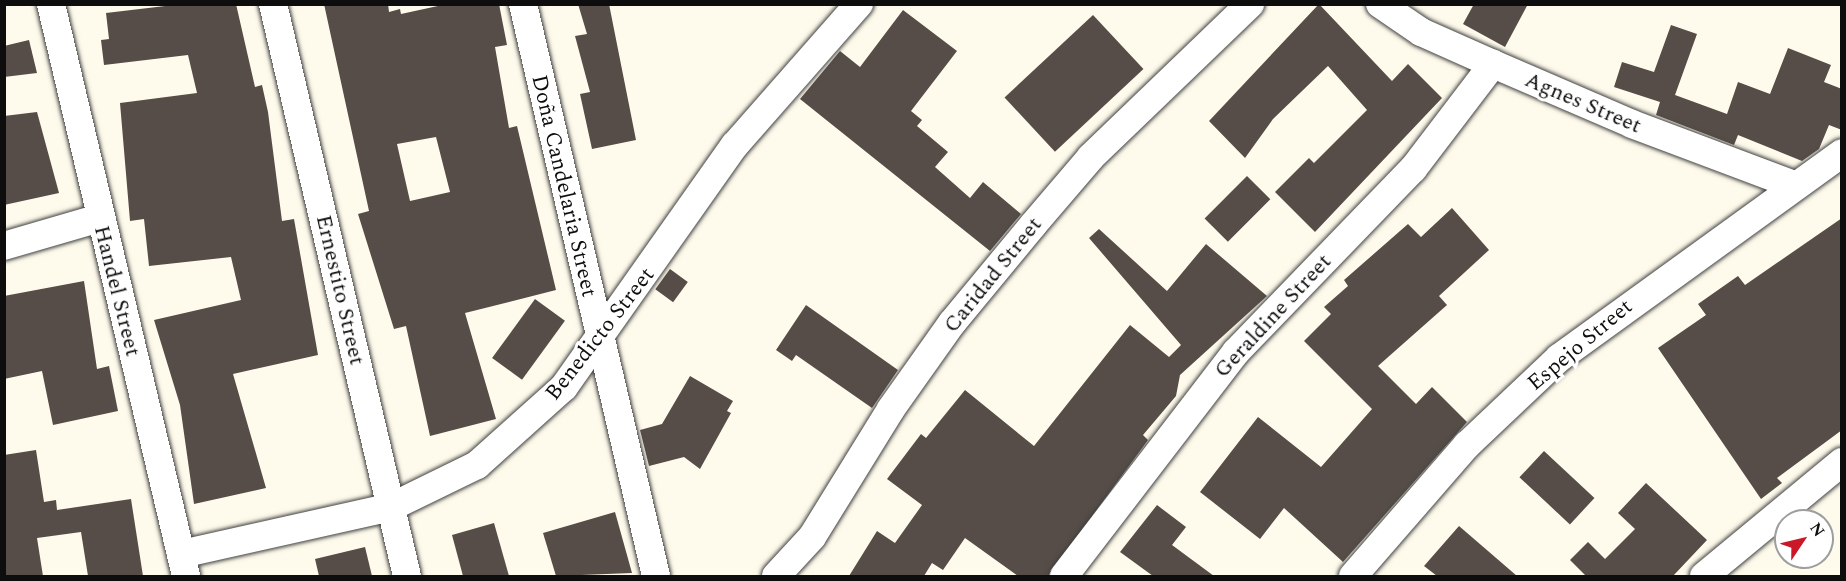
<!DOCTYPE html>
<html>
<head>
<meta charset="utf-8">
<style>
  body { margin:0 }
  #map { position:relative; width:1846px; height:581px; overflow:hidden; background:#fffbec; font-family:Spectral,serif }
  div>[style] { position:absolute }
  .building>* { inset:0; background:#564d48; transform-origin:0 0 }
  .roads { filter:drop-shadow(0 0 2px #404040) drop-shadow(0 0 2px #404040) }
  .street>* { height:28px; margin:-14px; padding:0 14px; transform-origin:14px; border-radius:14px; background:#fff }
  span { translate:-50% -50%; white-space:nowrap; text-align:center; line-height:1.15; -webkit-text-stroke:6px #fff; paint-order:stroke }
  .street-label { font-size:22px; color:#0d0d0d }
  .frame { position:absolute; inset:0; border:6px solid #0d0d0d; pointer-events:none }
  .north { position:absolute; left:1774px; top:509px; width:60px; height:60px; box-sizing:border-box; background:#fff; border:2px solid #9e9e9e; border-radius:50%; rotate:55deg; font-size:16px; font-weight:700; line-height:24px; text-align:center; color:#0d0d0d }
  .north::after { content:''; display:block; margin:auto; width:21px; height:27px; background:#ca1828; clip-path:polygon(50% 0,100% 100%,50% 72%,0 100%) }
</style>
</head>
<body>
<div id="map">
  <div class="building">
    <i style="clip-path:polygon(182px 4px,236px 4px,255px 87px,262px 85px,268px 112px,282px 221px,294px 219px,318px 355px,233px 374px,266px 488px,194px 504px,180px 405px,154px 320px,241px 300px,231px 257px,149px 266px,144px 219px,130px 221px,120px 103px,197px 93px,188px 55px,104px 65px,101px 40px,109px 39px,106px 13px)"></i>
    <i style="clip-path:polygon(evenodd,324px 4px,388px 4px,389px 12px,400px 9px,401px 14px,447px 4px,499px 4px,507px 45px,495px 47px,509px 128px,517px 126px,556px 290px,465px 313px,496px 419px,430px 436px,406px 326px,394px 329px,358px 214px,369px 211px,324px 4px,436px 137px,450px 192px,410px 201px,397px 144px,436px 137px)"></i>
    <i style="clip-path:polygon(578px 4px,609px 4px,636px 140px,592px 149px,580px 94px,590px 92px,575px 36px,587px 34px)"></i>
    <i style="clip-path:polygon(1319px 4px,1392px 81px,1408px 64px,1442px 98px,1315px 232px,1275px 192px,1309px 158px,1314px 163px,1367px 110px,1328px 66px,1273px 119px,1245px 158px,1209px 121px)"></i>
    <i style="clip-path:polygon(1474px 4px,1528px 4px,1505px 47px,1463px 24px)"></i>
    <i style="clip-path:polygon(903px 10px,957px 51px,911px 111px,922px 120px,917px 126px,948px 152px,935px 167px,970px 198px,983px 182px,1021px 214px,990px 251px,800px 99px,840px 51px,860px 67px)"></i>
    <i style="left:1093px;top:15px;width:74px;height:121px;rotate:47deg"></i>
    <i style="clip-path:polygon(1671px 25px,1697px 34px,1675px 95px,1727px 114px,1738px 82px,1770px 94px,1788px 48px,1831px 65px,1824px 82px,1842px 89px,1842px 130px,1829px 125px,1819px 149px,1802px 161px,1738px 135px,1734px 145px,1656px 115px,1660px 102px,1614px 87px,1622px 62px,1654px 72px)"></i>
    <i style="clip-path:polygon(29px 40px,37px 73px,4px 77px,4px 46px)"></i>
    <i style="clip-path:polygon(37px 112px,59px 193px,4px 205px,4px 116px)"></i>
    <i style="left:1247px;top:176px;width:33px;height:60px;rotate:45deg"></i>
    <i style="clip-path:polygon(1452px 208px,1489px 250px,1439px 296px,1447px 305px,1378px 366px,1416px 404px,1432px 387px,1467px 422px,1343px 562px,1284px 508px,1260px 539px,1200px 492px,1258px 417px,1321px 467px,1372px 409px,1304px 341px,1331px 314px,1324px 307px,1348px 286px,1344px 280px,1408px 224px,1421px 237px)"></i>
    <i style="clip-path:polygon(1842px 218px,1842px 430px,1777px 478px,1782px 483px,1761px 499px,1658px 348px,1706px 315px,1698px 304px,1738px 276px,1745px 285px)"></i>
    <i style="clip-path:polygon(1099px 229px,1167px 291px,1206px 244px,1267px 296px,1180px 375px,1176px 396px,1143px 435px,1148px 440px,1048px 576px,1018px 576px,965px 538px,943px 570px,932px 563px,924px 576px,849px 576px,877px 531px,895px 543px,922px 505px,887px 479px,921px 434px,926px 438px,965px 390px,1034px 446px,1130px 325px,1169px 357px,1181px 345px,1089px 238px)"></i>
    <i style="left:670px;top:269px;width:22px;height:25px;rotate:36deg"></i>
    <i style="clip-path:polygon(84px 281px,97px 369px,109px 366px,118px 411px,53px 425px,42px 371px,4px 379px,4px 296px)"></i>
    <i style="left:535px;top:299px;width:37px;height:73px;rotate:36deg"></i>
    <i style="clip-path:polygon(806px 305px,898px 370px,872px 408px,796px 355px,792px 361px,776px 350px)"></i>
    <i style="clip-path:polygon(690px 376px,733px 401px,727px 411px,731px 413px,700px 469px,684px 457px,649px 466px,640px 430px,662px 424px)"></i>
    <i style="clip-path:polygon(36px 450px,44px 502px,56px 500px,57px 510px,131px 499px,143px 576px,88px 576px,81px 532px,37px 538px,43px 576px,4px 576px,4px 455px)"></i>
    <i style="left:1544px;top:451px;width:69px;height:36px;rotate:43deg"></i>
    <i style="clip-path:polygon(1646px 483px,1707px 540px,1673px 576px,1586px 576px,1570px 560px,1588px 542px,1605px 559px,1635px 529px,1618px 513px)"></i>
    <i style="clip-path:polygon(1157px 505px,1186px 527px,1172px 545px,1214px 576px,1153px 576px,1120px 552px)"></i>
    <i style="clip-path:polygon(615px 512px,632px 573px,556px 576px,543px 533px)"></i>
    <i style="clip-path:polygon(494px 523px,509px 576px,463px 576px,452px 535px)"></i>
    <i style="clip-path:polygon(1459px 526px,1517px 576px,1437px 576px,1424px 566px)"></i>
    <i style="clip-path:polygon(365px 547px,372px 576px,319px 576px,315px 559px)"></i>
  </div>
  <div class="roads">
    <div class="street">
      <i style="left:51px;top:4px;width:588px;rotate:76.72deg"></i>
      <i style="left:273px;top:4px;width:587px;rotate:76.82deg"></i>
      <i style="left:523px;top:4px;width:587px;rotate:76.91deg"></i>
      <i style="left:1380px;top:4px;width:50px;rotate:34.3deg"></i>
      <i style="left:1421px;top:32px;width:79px;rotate:24deg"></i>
      <i style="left:1493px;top:64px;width:151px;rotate:23.3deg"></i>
      <i style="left:1632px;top:124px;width:173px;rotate:20.6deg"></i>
      <i style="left:4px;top:246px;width:100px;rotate:-16.3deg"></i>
      <i style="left:181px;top:554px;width:215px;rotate:-12.6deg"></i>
      <i style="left:391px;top:507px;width:96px;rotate:-26deg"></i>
      <i style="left:477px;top:465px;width:117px;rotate:-41.9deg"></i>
      <i style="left:564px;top:387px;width:296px;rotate:-54.8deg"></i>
      <i style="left:735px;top:145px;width:188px;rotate:-48.7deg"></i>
      <i style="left:776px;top:576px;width:53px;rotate:-47.3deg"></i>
      <i style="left:812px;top:537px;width:150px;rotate:-58.3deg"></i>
      <i style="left:891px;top:409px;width:105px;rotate:-54.7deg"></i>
      <i style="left:952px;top:323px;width:127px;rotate:-50.4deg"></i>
      <i style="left:1033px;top:225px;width:89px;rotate:-49.5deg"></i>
      <i style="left:1091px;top:157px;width:221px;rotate:-43.9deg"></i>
      <i style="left:1064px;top:576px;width:282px;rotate:-52.5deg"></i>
      <i style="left:1236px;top:352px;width:255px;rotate:-46deg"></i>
      <i style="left:1413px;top:169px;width:132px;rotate:-52.7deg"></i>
      <i style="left:1353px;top:576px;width:174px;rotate:-49deg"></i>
      <i style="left:1467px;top:445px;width:127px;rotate:-43.4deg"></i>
      <i style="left:1559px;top:358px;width:349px;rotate:-35.9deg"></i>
      <i style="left:1704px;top:576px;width:179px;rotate:-39.6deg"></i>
    </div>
  </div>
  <div class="street-label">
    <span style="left:1583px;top:103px;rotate:23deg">Agnes Street</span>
    <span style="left:564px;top:186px;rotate:77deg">Doña Candelaria Street</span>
    <span style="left:993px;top:275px;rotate:-51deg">Caridad Street</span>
    <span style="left:340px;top:290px;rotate:77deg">Ernestito Street</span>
    <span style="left:117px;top:291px;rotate:76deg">Handel Street</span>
    <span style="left:1273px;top:316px;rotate:-47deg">Geraldine Street</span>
    <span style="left:600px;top:334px;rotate:-52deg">Benedicto Street</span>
    <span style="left:1580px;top:345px;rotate:-40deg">Espejo Street</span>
  </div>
  <div class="frame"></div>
  <div class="north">N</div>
</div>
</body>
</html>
